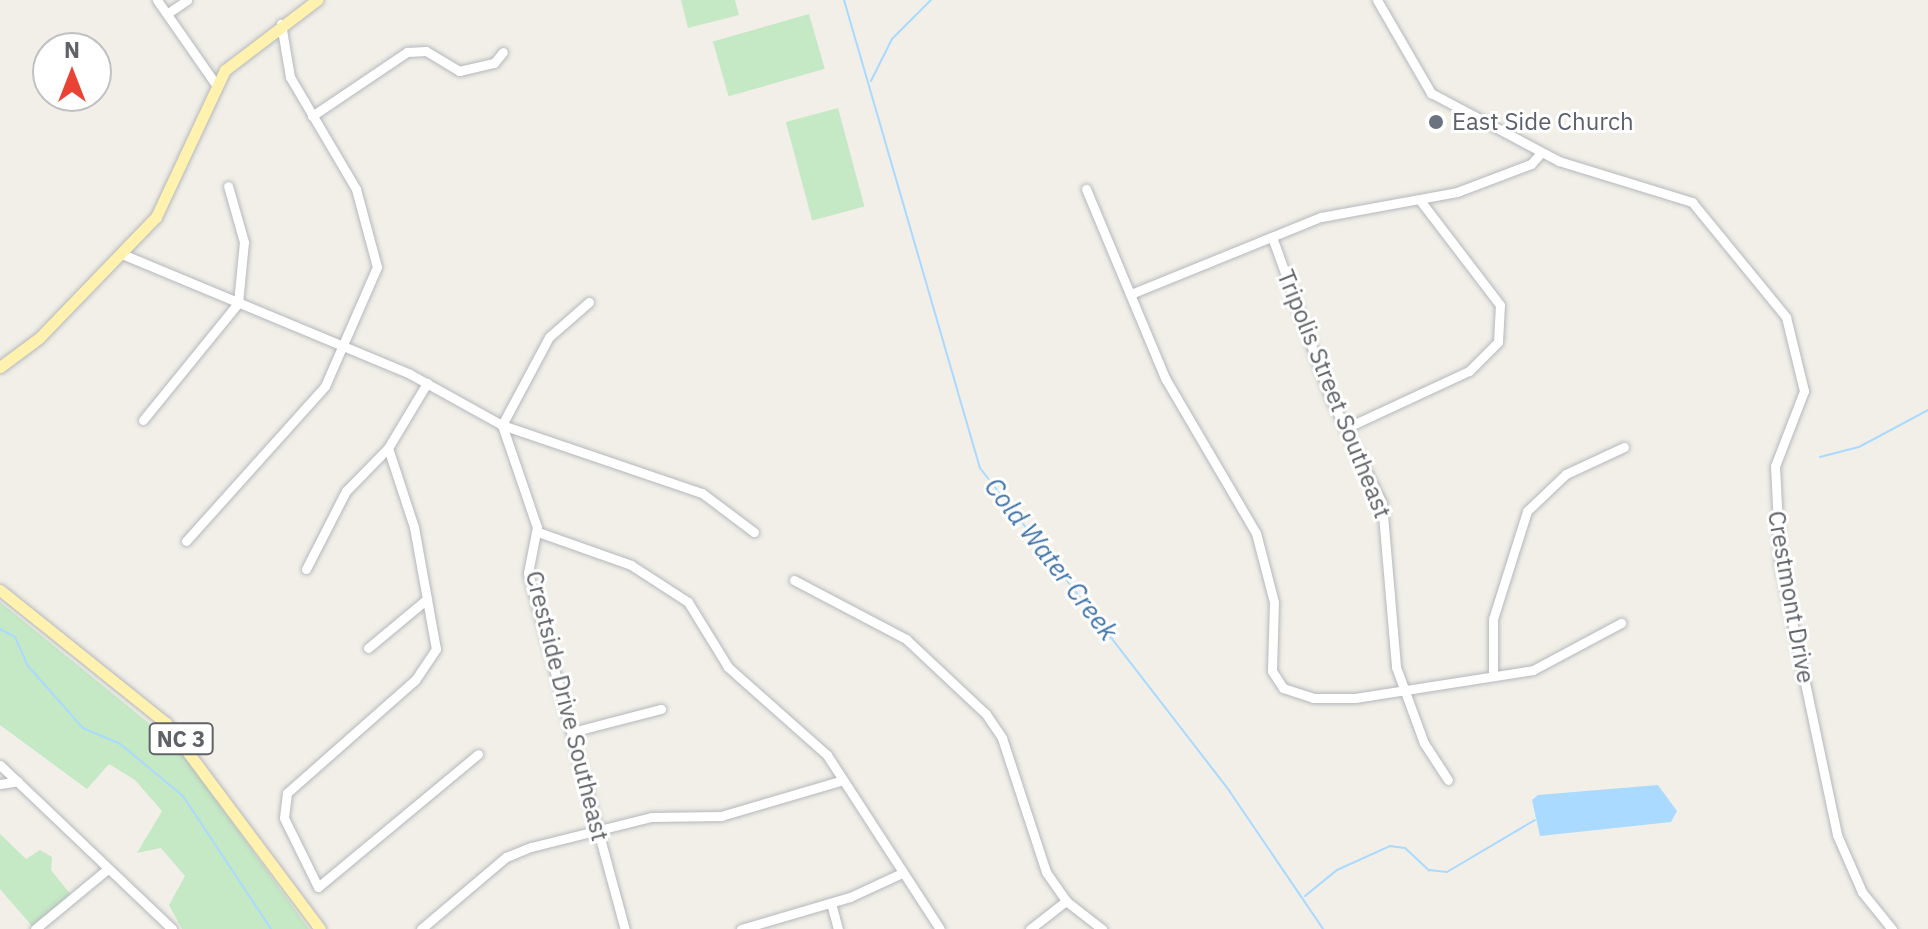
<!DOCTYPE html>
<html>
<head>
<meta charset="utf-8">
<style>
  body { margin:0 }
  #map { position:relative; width:1928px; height:929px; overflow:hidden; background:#f1efe8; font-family:"IBM Plex Sans",sans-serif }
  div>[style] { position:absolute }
  .green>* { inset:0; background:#c5e8c5; transform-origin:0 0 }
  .water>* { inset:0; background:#aadaff }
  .stream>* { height:2px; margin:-1px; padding:0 1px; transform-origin:1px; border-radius:1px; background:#aadaff }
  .roads { filter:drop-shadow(0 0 2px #b5b8bc) drop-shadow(0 0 2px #b5b8bc) }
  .minor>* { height:9px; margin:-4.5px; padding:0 4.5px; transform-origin:4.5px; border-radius:4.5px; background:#fff }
  .major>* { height:11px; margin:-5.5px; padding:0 5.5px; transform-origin:5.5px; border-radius:5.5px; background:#fff2af }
  .dots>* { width:22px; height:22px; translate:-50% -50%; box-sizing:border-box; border:4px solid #fff; border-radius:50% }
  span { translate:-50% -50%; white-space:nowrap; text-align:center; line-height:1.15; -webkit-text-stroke:6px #fff; paint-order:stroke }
  .shield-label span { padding:2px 6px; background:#fff; border:2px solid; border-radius:6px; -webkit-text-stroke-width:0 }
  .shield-label { font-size:22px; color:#5f6368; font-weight:700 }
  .worship-label { font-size:24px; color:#5b616d }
  .left { translate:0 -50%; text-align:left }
  .street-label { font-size:24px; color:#5f6368 }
  .water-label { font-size:26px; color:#4174aa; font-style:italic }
  .north { position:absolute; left:32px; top:32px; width:80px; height:80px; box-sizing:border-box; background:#fff; border:2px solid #bfc1c3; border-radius:50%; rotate:0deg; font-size:22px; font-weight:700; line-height:32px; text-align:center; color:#5f6368 }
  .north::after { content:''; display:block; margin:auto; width:28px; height:36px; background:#ea4335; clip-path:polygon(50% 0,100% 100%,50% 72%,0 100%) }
</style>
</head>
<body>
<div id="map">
  <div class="green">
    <i style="clip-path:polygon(681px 0,735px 0,739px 15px,688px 28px)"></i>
    <i style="left:809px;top:14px;width:57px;height:100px;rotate:74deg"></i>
    <i style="left:838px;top:108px;width:102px;height:54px;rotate:75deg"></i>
    <i style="clip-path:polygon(0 602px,177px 746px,309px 929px,182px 929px,169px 905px,185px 876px,161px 848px,137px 853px,162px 811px,135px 780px,109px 764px,87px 789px,0 725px)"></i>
    <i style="clip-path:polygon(0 834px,26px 859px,40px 850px,52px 857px,51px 870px,71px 895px,32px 926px,0 889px)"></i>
  </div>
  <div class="water">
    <i style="clip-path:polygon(1658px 785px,1677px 811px,1671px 822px,1540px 836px,1532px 800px,1538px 795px)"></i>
  </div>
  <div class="stream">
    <i style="left:844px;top:0;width:487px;rotate:73.8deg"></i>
    <i style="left:980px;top:468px;width:409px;rotate:52.3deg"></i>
    <i style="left:1230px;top:792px;width:166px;rotate:55.8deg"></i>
    <i style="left:871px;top:81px;width:47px;rotate:-63.4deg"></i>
    <i style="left:892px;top:39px;width:55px;rotate:-45deg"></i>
    <i style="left:1820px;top:457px;width:40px;rotate:-14.4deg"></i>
    <i style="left:1859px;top:447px;width:78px;rotate:-28.2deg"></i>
    <i style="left:0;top:629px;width:17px;rotate:28deg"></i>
    <i style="left:15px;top:637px;width:32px;rotate:66deg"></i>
    <i style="left:28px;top:666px;width:83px;rotate:48.4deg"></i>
    <i style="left:83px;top:728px;width:39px;rotate:23deg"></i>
    <i style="left:119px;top:743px;width:83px;rotate:39.6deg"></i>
    <i style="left:183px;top:796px;width:159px;rotate:56.5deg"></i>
    <i style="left:1305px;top:896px;width:41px;rotate:-39.1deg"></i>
    <i style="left:1337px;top:870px;width:58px;rotate:-24.4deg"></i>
    <i style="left:1390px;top:846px;width:15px;rotate:8deg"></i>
    <i style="left:1405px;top:848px;width:33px;rotate:43deg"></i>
    <i style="left:1429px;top:870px;width:18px;rotate:6deg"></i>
    <i style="left:1447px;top:872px;width:102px;rotate:-30.6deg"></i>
  </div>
  <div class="roads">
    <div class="minor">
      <i style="left:157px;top:0;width:101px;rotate:55.1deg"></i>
      <i style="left:1377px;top:0;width:108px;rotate:59.9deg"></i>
      <i style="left:1431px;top:93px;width:145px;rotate:28deg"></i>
      <i style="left:1559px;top:161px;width:139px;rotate:17.1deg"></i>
      <i style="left:1692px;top:202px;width:149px;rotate:50.7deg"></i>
      <i style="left:1786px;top:317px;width:76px;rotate:76.3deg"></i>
      <i style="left:1804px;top:391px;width:80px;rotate:111.1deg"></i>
      <i style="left:1775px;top:466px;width:98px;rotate:87.1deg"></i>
      <i style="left:1780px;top:564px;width:277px;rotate:78.1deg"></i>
      <i style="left:1837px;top:835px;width:62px;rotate:66.3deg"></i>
      <i style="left:1862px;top:892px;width:48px;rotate:51deg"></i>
      <i style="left:168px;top:13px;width:23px;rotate:-34deg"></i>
      <i style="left:312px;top:116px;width:115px;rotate:-34deg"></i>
      <i style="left:407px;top:52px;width:19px;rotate:-3deg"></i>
      <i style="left:426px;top:51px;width:39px;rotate:31deg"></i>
      <i style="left:459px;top:71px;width:36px;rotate:-13deg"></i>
      <i style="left:494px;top:63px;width:14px;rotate:-51deg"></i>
      <i style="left:1086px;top:189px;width:205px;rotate:67.3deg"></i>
      <i style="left:1165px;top:378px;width:180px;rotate:59.6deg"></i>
      <i style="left:1256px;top:533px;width:71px;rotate:75.4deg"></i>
      <i style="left:1274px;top:602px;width:69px;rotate:91.7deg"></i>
      <i style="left:1272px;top:671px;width:20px;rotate:57deg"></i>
      <i style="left:1283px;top:688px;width:32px;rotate:18deg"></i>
      <i style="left:1313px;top:698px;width:42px"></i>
      <i style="left:1355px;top:698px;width:180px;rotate:-8.9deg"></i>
      <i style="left:1533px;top:670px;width:100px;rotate:-28.1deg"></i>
      <i style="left:1272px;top:237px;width:170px;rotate:70.1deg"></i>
      <i style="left:1330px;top:397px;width:118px;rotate:63.9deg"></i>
      <i style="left:1382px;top:503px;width:165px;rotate:85.1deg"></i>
      <i style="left:1396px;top:667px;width:81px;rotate:69.8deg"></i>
      <i style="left:1424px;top:743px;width:44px;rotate:57deg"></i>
      <i style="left:122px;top:254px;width:312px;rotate:22.6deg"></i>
      <i style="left:410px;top:374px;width:105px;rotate:29deg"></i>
      <i style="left:502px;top:425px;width:108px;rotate:71.1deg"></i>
      <i style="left:537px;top:527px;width:47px;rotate:101.1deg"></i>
      <i style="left:528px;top:573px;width:369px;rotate:74.8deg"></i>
      <i style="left:1131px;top:294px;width:205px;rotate:-22.1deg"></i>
      <i style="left:1321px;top:217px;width:138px;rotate:-10.4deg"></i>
      <i style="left:1457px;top:192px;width:79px;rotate:-20.7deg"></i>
      <i style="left:1531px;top:164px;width:15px;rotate:-48deg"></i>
      <i style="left:589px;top:302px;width:53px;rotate:138.8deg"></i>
      <i style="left:549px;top:337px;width:100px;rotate:118.1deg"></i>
      <i style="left:502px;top:425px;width:211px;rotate:18.8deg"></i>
      <i style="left:702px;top:493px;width:65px;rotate:36.9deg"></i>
      <i style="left:143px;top:420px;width:151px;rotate:-50.9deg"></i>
      <i style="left:238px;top:303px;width:61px;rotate:-84.4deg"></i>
      <i style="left:244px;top:242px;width:58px;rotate:-105.9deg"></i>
      <i style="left:1346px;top:428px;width:136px;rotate:-24.9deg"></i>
      <i style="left:1469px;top:371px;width:41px;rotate:-45deg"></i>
      <i style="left:1498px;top:342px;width:37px;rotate:-87deg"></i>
      <i style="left:1500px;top:305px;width:133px;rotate:-127.4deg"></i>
      <i style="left:388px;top:448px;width:83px;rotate:71.8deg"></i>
      <i style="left:414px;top:527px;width:124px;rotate:79.8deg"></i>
      <i style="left:436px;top:649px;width:37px;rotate:124deg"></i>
      <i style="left:415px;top:680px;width:171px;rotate:138.6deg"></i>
      <i style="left:287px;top:793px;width:25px;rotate:97deg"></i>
      <i style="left:284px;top:818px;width:77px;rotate:63.8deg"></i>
      <i style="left:318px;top:887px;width:208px;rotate:-39.7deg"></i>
      <i style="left:538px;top:532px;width:99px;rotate:19.5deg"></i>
      <i style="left:631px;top:565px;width:68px;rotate:33deg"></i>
      <i style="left:688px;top:602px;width:76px;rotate:58.4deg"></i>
      <i style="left:728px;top:667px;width:132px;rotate:41.6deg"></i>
      <i style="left:827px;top:755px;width:207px;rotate:57deg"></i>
      <i style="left:186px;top:541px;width:208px;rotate:-48.1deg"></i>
      <i style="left:325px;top:386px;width:130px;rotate:-66.4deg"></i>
      <i style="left:377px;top:267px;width:81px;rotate:-105.1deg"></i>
      <i style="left:356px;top:189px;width:130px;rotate:-120.5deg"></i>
      <i style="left:290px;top:77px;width:54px;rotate:-99.6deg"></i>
      <i style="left:306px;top:569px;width:88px;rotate:-62.9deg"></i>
      <i style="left:346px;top:491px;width:60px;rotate:-45.7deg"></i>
      <i style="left:388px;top:448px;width:76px;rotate:-59deg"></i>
      <i style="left:794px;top:580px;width:127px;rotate:27.8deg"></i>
      <i style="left:906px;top:639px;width:110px;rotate:43.2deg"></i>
      <i style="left:986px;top:714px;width:29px;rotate:56deg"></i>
      <i style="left:1002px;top:738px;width:141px;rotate:71.8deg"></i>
      <i style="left:1046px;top:872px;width:35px;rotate:55deg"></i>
      <i style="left:1066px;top:901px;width:46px;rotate:37.9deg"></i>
      <i style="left:368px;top:648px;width:77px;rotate:-39.7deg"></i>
      <i style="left:1493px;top:675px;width:56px;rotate:-90deg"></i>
      <i style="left:1493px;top:619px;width:113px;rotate:-72.5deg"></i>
      <i style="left:1527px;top:511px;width:54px;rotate:-43.5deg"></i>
      <i style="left:1566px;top:474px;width:64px;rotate:-25deg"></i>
      <i style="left:572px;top:732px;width:92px;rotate:-14.5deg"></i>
      <i style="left:0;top:765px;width:238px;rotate:43.6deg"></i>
      <i style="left:0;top:784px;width:18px;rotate:-9deg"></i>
      <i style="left:831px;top:903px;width:27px;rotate:75deg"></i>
      <i style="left:35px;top:929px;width:91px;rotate:-39.6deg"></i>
      <i style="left:421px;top:929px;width:111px;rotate:-40.3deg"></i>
      <i style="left:506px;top:857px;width:27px;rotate:-22deg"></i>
      <i style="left:531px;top:847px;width:124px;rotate:-14deg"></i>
      <i style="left:651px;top:817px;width:70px;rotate:-0.8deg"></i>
      <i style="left:721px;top:816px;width:127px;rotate:-16.4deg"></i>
      <i style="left:741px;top:929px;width:114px;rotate:-16.4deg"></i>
      <i style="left:850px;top:897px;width:57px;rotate:-24.8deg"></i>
      <i style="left:1030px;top:929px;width:46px;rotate:-37.9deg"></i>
    </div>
    <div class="major">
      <i style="left:0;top:367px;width:49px;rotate:-36.6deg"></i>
      <i style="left:39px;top:338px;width:168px;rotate:-46deg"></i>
      <i style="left:156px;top:217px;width:162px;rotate:-64.9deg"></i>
      <i style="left:225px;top:70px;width:116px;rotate:-37.3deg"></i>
      <i style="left:0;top:590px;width:213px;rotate:38.7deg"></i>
      <i style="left:166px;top:723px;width:257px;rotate:53.2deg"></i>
    </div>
  </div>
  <div class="dots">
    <i style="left:1436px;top:122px;background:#6b7280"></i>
  </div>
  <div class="shield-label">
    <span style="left:181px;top:739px">NC 3</span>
  </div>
  <div class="worship-label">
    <span class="left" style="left:1452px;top:122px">East Side Church</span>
  </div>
  <div class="street-label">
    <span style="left:1334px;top:394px;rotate:68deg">Tripolis Street Southeast</span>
    <span style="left:1791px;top:597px;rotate:80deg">Crestmont Drive</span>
    <span style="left:567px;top:706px;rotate:76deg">Crestside Drive Southeast</span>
  </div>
  <div class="water-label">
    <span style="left:1051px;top:559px;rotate:52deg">Cold Water Creek</span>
  </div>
  <div class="north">N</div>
</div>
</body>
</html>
